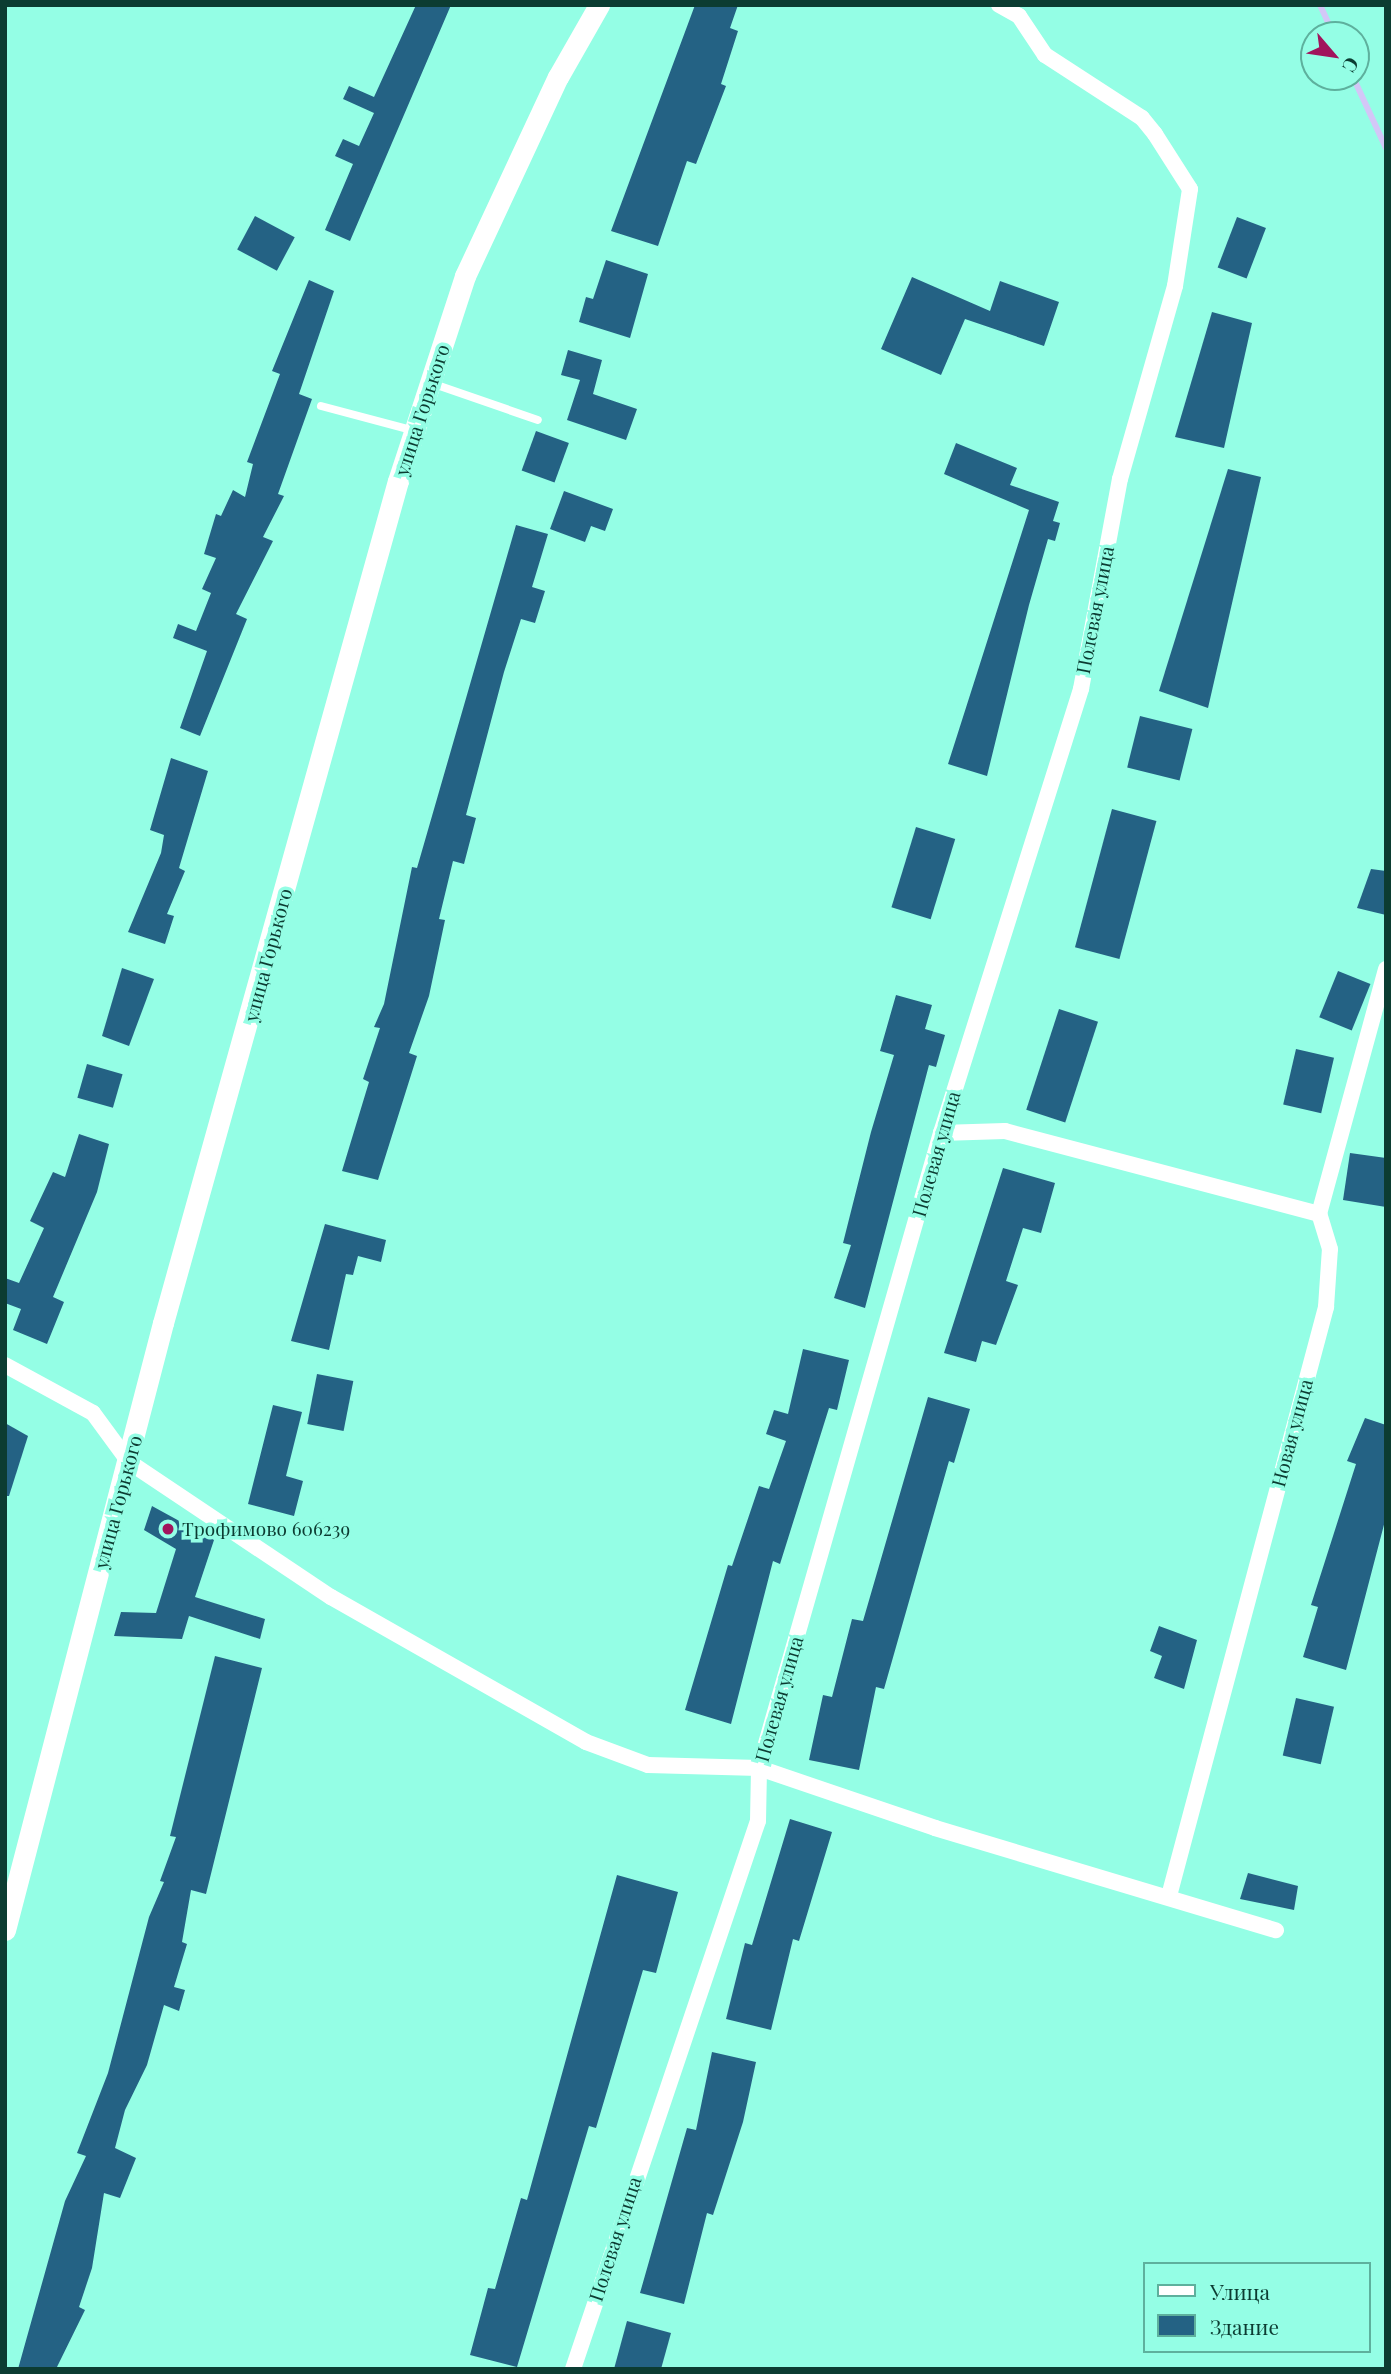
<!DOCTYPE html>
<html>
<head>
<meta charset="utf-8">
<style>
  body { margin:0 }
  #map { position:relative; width:1391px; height:2374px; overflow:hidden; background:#94fee5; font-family:"Playfair Display",serif }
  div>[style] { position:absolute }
  .stream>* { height:6px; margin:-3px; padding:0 3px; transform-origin:3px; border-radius:3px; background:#d3c7f7 }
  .building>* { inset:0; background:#246284; transform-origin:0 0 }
  .service>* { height:8px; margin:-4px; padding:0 4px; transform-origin:4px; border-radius:4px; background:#fff }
  .minor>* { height:16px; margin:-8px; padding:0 8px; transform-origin:8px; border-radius:8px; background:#fff }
  .secondary>* { height:21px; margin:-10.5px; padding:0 10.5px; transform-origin:10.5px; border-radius:10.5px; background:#fff }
  .dots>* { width:19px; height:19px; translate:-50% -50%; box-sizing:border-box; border:4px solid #94fee5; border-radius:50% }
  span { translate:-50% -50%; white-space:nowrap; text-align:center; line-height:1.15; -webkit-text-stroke:7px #94fee5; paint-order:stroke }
  .street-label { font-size:19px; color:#0c3c32 }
  .poi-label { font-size:19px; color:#0c3c32 }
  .left { translate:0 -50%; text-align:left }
  .frame { position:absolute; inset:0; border:7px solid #0c3c32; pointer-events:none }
  .legend { position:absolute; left:1143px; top:2262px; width:228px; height:91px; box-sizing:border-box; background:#94fee5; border:2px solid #5eb09d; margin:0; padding:9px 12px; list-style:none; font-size:21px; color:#0c3c32 }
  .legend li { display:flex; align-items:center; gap:14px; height:35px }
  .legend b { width:35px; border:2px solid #5eb09d }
  .north { position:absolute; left:1300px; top:21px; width:70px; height:70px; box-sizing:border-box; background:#94fee5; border:2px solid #5eb09d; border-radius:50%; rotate:119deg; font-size:19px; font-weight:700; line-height:28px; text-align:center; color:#0c3c32 }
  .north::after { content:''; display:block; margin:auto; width:24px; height:32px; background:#a1145c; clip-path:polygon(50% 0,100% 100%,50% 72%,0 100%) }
</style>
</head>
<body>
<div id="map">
  <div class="stream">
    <i style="left:1320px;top:5px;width:33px;rotate:65deg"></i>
    <i style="left:1353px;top:77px;width:78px;rotate:65.1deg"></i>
  </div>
  <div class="building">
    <i style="clip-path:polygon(416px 5px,451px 5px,350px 241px,325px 230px,353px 164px,335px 156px,343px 139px,359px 146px,374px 113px,343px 99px,349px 86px,374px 97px)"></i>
    <i style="clip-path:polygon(695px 5px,738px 5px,730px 28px,738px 31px,721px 84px,726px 86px,696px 164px,687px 161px,658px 246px,611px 231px)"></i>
    <i style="left:255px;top:216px;width:45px;height:38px;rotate:28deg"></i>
    <i style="left:1237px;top:217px;width:31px;height:54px;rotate:21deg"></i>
    <i style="clip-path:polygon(606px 260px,648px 274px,630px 338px,579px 322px,586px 297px,593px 299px)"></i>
    <i style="clip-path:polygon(912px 277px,990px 311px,1000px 281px,1059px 302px,1044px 346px,965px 319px,941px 375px,881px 349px)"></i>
    <i style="clip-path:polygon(309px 280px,334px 291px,299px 394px,312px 399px,278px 494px,284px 496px,263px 537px,273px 541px,236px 614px,247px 619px,200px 736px,180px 728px,207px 651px,173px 638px,178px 624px,196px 631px,211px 593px,202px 589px,216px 558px,204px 554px,216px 514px,221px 516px,233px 490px,245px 497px,253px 464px,247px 462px,280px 374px,272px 371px)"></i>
    <i style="clip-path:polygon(1212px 312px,1252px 323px,1224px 448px,1175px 437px)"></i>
    <i style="clip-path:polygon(568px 350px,602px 360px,593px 394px,637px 409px,626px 440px,567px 420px,580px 380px,561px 375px)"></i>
    <i style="left:536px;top:431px;width:35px;height:42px;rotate:20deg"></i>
    <i style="clip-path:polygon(956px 443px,1017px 468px,1010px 485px,1059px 502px,1053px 521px,1060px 523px,1055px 541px,1048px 539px,1029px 605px,987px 776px,948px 764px,1029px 510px,944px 474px)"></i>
    <i style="clip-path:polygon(1228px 469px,1261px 477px,1208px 708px,1159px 691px)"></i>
    <i style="clip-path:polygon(564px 491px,613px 509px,605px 531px,591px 526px,585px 542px,550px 529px)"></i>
    <i style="clip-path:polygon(516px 525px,548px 534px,532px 587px,545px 591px,535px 623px,521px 619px,504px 672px,466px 815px,476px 818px,464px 864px,453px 861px,439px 919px,445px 920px,429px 996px,409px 1053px,417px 1056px,378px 1180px,342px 1171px,369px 1082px,363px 1079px,380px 1028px,374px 1027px,384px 1004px,412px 867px,417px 868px)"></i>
    <i style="left:1140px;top:716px;width:54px;height:53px;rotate:14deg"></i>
    <i style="clip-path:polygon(171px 758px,208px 771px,179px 868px,185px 871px,167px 914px,174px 916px,165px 944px,128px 932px,161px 853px,164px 835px,150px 830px)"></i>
    <i style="left:1112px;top:809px;width:46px;height:143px;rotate:15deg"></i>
    <i style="left:916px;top:827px;width:41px;height:84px;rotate:17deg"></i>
    <i style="clip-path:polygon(1371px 869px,1386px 871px,1386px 915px,1357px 908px)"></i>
    <i style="clip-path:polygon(122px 968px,154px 979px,129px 1046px,102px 1036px)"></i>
    <i style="left:1338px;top:971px;width:35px;height:50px;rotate:22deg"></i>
    <i style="clip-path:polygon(896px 995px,932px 1005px,925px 1029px,945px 1035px,936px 1067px,929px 1065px,865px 1308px,834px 1298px,851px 1245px,843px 1243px,871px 1132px,894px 1055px,880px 1051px)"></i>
    <i style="left:1059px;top:1009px;width:41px;height:106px;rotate:18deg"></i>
    <i style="left:1296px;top:1049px;width:39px;height:57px;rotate:13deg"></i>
    <i style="left:87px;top:1064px;width:37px;height:35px;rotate:16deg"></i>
    <i style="clip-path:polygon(79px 1134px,109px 1144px,97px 1192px,53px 1297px,64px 1302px,47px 1344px,13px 1330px,21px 1309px,5px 1303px,5px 1278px,19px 1283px,44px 1228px,30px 1221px,53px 1172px,65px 1177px)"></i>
    <i style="clip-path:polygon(1350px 1153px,1386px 1158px,1386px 1207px,1343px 1200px)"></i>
    <i style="clip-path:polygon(1003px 1168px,1055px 1183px,1041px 1233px,1023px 1228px,1006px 1281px,1018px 1285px,996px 1345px,982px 1341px,976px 1362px,944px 1353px)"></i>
    <i style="clip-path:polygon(325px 1224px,386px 1240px,381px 1262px,358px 1256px,353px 1275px,346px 1274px,329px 1350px,291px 1341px)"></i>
    <i style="clip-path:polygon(803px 1349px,849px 1360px,837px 1410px,829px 1408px,780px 1564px,773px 1561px,731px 1724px,685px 1710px,728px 1565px,732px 1566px,759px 1486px,769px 1489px,786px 1441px,766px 1434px,774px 1410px,788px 1414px)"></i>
    <i style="left:317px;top:1374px;width:37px;height:51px;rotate:11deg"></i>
    <i style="clip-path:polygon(928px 1397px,970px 1409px,954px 1463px,949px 1461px,884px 1689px,876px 1687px,859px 1770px,809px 1760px,823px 1695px,832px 1697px,852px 1619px,863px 1621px)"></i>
    <i style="clip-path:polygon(273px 1405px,302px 1412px,286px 1476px,303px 1481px,294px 1516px,248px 1504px)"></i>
    <i style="clip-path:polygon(1365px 1418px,1386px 1425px,1386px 1517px,1346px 1670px,1303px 1657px,1318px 1607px,1311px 1605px,1356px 1464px,1347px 1461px)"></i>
    <i style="clip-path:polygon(5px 1423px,28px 1436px,9px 1496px,5px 1496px)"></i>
    <i style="clip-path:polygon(152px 1506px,214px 1540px,195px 1597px,265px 1619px,260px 1639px,189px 1616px,182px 1639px,114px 1636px,121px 1612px,156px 1613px,176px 1549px,144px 1530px)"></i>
    <i style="clip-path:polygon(1159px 1626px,1197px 1640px,1184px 1689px,1154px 1678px,1162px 1656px,1150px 1651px)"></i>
    <i style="clip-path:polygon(215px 1656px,262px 1668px,206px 1894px,191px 1890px,182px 1942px,187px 1944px,174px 1987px,185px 1990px,179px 2011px,164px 2005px,147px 2065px,125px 2110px,115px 2148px,136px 2158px,120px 2198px,104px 2193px,92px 2268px,79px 2307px,85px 2310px,56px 2369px,18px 2369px,65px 2201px,86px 2156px,77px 2153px,108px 2073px,149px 1917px,164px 1882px,160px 1881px,176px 1837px,170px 1836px)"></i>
    <i style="left:1296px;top:1698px;width:39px;height:59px;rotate:13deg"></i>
    <i style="clip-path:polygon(790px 1819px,832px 1832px,799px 1941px,793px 1939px,771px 2030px,726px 2019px,745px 1943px,752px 1945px)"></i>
    <i style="clip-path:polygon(1248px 1873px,1298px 1886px,1294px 1910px,1240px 1899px)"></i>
    <i style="clip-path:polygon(617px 1875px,678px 1892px,656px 1973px,643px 1970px,596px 2128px,589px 2126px,517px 2367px,470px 2355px,488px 2288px,495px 2289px,521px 2198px,527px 2200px)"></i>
    <i style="clip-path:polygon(712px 2052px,756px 2062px,743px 2122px,713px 2215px,707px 2213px,684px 2304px,640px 2293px,687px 2128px,696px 2130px)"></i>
    <i style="clip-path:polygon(627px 2321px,671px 2333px,661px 2369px,614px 2369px)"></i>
  </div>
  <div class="service">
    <i style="left:431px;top:383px;width:113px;rotate:19.1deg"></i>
    <i style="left:321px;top:406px;width:94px;rotate:14.8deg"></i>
  </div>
  <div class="minor">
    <i style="left:941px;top:1133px;width:64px;rotate:-1.8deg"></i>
    <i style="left:1005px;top:1131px;width:325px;rotate:14.8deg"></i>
    <i style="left:5px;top:1365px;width:100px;rotate:28.6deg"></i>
    <i style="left:93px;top:1413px;width:61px;rotate:53.7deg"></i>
    <i style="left:129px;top:1462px;width:243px;rotate:33.8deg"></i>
    <i style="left:331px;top:1597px;width:293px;rotate:29.6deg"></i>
    <i style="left:586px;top:1742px;width:66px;rotate:20.4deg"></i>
    <i style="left:648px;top:1765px;width:111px;rotate:1.5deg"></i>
    <i style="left:759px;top:1768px;width:186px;rotate:18.8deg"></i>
    <i style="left:935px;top:1828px;width:356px;rotate:16.7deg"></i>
    <i style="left:1169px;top:1896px;width:610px;rotate:-75.07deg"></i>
    <i style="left:1326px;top:1307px;width:58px;rotate:-86.1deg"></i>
    <i style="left:1330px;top:1249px;width:37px;rotate:-107deg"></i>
    <i style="left:1319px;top:1214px;width:254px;rotate:-74.7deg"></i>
    <i style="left:573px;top:2369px;width:578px;rotate:-71.35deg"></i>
    <i style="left:758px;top:1821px;width:53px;rotate:-88.9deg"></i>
    <i style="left:759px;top:1768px;width:661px;rotate:-74.01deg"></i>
    <i style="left:941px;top:1133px;width:466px;rotate:-72.5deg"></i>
    <i style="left:1081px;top:689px;width:214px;rotate:-79.5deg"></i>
    <i style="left:1120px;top:479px;width:201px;rotate:-74.1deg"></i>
    <i style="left:1175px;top:286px;width:98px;rotate:-81.2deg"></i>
    <i style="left:1190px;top:189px;width:65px;rotate:-122.5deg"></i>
    <i style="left:1155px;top:134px;width:21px;rotate:-129deg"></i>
    <i style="left:1142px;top:118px;width:116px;rotate:-147deg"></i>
    <i style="left:1045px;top:55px;width:47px;rotate:-123.7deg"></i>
    <i style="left:1019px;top:16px;width:23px;rotate:-151deg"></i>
  </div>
  <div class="secondary">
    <i style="left:5px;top:1930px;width:627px;rotate:-75.41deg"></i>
    <i style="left:163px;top:1323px;width:874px;rotate:-74.41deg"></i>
    <i style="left:398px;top:481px;width:216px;rotate:-71.9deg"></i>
    <i style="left:465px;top:276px;width:220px;rotate:-65deg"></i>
    <i style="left:558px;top:77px;width:83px;rotate:-60.3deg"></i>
  </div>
  <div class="dots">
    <i style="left:168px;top:1529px;background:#a1145c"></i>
  </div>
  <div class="street-label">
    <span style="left:422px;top:410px;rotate:-72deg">улица Горького</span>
    <span style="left:1095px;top:610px;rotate:-79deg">Полевая улица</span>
    <span style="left:268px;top:955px;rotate:-75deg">улица Горького</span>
    <span style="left:936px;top:1154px;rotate:-74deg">Полевая улица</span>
    <span style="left:1292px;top:1433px;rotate:-75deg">Новая улица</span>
    <span style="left:118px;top:1502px;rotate:-75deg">улица Горького</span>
    <span style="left:779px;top:1699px;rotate:-74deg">Полевая улица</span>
    <span style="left:615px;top:2239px;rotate:-72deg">Полевая улица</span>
  </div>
  <div class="poi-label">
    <span class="left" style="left:182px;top:1529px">Трофимово 606239</span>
  </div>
  <div class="frame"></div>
  <ul class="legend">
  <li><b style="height:9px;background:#fff"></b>Улица</li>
  <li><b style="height:19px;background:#246284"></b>Здание</li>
  </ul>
  <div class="north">С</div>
</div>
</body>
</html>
